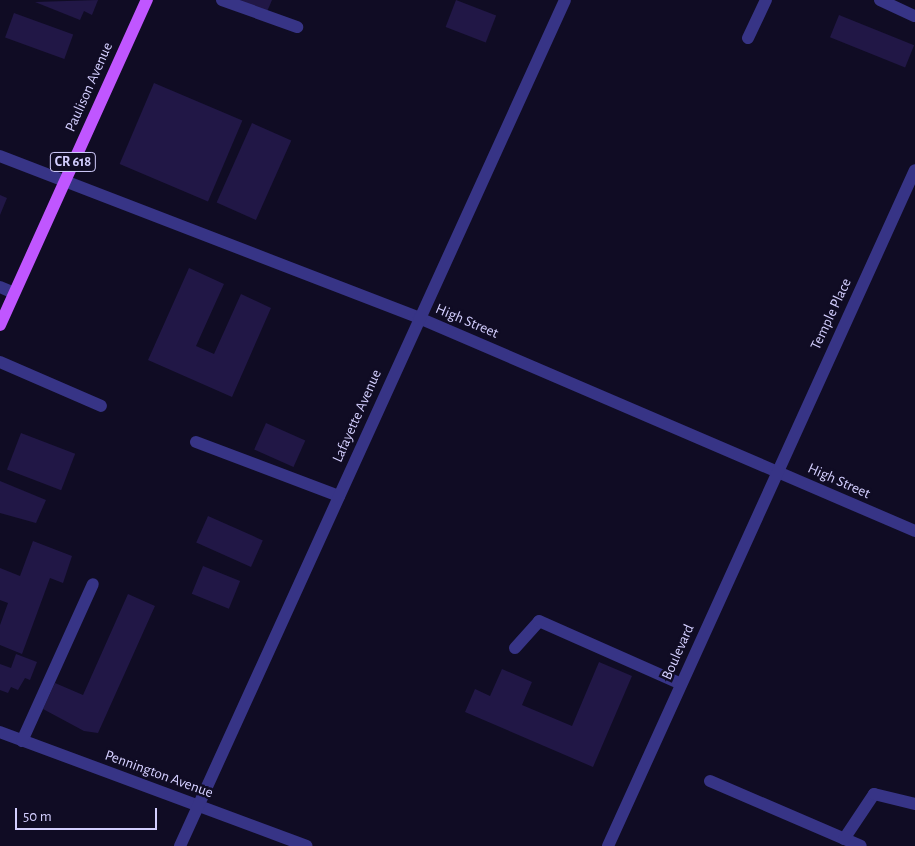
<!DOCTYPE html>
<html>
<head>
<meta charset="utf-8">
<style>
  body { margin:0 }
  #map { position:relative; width:915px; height:846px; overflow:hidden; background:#100c24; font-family:"Alegreya Sans",sans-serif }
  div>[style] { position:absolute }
  .building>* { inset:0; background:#211746; transform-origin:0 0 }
  .minor>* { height:12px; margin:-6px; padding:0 6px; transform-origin:6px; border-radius:6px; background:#373486 }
  .major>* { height:12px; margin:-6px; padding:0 6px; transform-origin:6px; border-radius:6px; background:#c056ff }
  span { translate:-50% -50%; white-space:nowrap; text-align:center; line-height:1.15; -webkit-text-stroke:5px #100c24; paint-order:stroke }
  .shield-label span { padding:1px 4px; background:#100c24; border:1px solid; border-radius:4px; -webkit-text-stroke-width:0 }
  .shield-label { font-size:14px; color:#d4cfff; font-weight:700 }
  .street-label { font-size:15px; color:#d4cfff }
  .scale { position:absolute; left:15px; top:808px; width:142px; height:22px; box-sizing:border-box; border:2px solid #d4cfff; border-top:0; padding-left:6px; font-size:15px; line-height:18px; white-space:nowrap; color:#d4cfff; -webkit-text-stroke:4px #100c24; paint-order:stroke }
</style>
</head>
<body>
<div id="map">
  <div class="building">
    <i style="clip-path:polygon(98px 0,92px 15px,84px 11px,80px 20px,35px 2px)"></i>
    <i style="clip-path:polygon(232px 0,272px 0,266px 14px)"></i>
    <i style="left:456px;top:0;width:43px;height:29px;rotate:21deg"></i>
    <i style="left:14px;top:13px;width:63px;height:26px;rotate:20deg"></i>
    <i style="left:839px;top:15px;width:81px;height:24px;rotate:22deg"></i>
    <i style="left:154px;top:83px;width:96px;height:88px;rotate:23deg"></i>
    <i style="left:252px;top:123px;width:43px;height:87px;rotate:24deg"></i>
    <i style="clip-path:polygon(0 195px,7px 198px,0 215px)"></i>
    <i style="clip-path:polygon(189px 268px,224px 284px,196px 346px,214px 354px,241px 294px,271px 308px,232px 397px,148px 360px)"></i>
    <i style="left:266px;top:423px;width:43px;height:29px;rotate:24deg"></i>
    <i style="left:21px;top:433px;width:58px;height:39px;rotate:21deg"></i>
    <i style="clip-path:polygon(0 481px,46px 500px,36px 523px,0 513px)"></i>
    <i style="left:208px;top:516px;width:60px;height:29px;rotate:24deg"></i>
    <i style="clip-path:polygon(33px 541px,72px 556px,63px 583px,50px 578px,22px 654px,0 645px,0 625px,8px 603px,0 600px,0 568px,20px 576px)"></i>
    <i style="left:203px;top:566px;width:40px;height:30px;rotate:22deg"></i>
    <i style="clip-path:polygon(128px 594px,155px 606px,98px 733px,84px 731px,43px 709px,55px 683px,83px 695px)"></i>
    <i style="clip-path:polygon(16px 654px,37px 662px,30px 680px,25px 678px,18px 690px,11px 687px,8px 693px,0 690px,0 664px,11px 668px)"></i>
    <i style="clip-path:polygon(599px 662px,632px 676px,593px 767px,465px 712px,475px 689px,490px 696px,502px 669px,532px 682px,522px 705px,572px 726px)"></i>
  </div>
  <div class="minor">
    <i style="left:222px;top:0;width:80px;rotate:19.8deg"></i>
    <i style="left:880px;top:0;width:38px;rotate:25deg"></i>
    <i style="left:748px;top:38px;width:42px;rotate:-64.7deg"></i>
    <i style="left:0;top:156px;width:449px;rotate:21.1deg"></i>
    <i style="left:419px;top:318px;width:540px;rotate:23.24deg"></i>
    <i style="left:0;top:287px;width:15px;rotate:23deg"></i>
    <i style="left:0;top:362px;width:110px;rotate:23.5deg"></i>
    <i style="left:196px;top:442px;width:153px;rotate:20.7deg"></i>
    <i style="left:515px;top:648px;width:36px;rotate:-48deg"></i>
    <i style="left:539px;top:621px;width:155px;rotate:23.9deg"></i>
    <i style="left:0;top:732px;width:327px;rotate:20.4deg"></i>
    <i style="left:22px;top:741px;width:172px;rotate:-65.7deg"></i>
    <i style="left:710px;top:781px;width:164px;rotate:23.3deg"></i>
    <i style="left:844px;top:839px;width:54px;rotate:-56.3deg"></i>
    <i style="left:874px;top:794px;width:42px;rotate:13.7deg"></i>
    <i style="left:180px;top:846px;width:929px;rotate:-65.53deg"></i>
    <i style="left:608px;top:846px;width:742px;rotate:-65.58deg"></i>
  </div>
  <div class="major">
    <i style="left:0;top:325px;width:357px;rotate:-65.7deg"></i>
  </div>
  <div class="shield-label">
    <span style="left:73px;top:162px">CR 618</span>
  </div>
  <div class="street-label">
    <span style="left:89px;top:87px;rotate:-66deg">Paulison Avenue</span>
    <span style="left:831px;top:314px;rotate:-65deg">Temple Place</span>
    <span style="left:467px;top:321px;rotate:23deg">High Street</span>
    <span style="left:357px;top:416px;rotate:-66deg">Lafayette Avenue</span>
    <span style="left:839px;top:481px;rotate:24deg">High Street</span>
    <span style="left:678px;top:652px;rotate:-66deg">Boulevard</span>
    <span style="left:159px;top:774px;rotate:20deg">Pennington Avenue</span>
  </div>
  <div class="scale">50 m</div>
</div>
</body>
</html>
